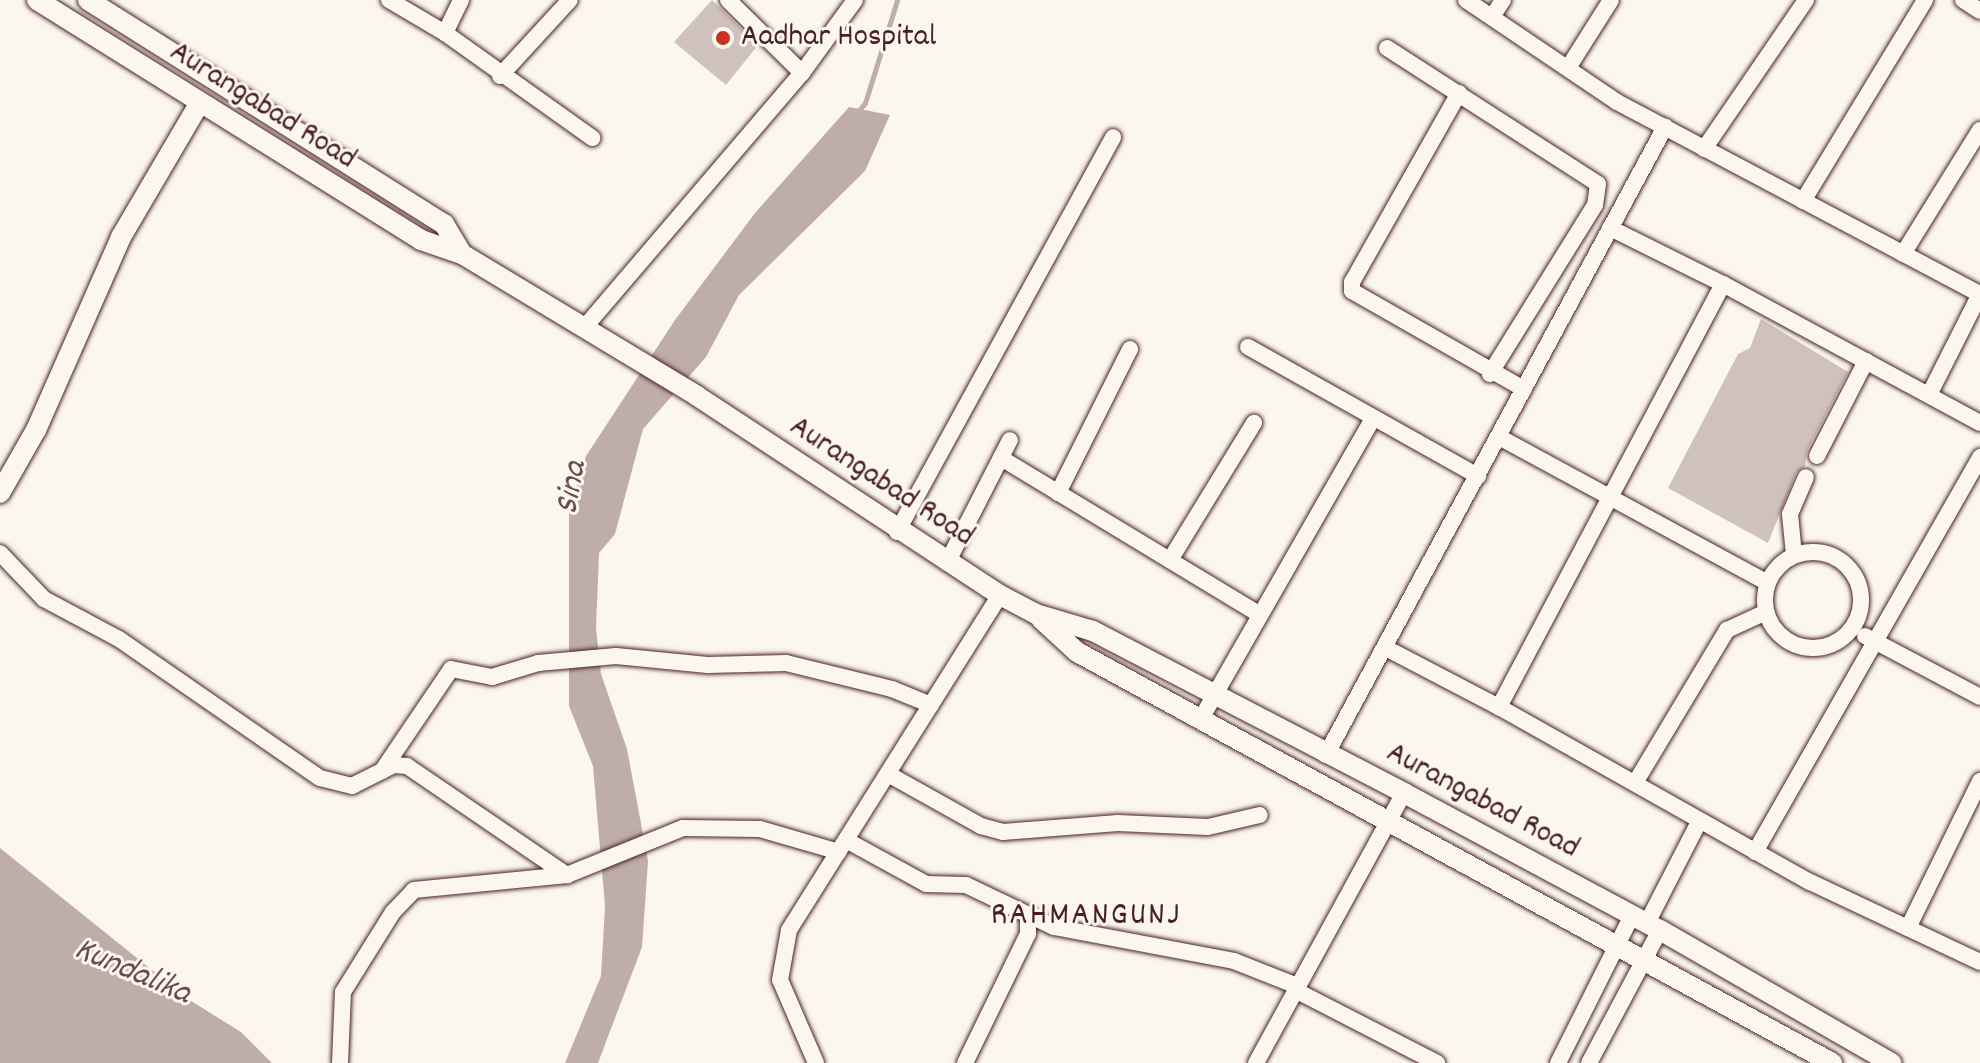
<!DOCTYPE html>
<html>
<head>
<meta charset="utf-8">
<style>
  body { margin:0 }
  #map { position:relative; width:1980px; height:1063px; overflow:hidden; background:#fbf7ec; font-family:Dekko,sans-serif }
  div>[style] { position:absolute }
  .water>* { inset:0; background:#bfadaa }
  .stream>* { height:5px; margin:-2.5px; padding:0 2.5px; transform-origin:2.5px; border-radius:2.5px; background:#bfadaa }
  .building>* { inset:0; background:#cfc2bc }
  .roads { filter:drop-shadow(0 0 2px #4a1f2b) drop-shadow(0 0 2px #4a1f2b) }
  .minor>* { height:16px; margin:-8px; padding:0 8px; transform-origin:8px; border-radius:8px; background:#fbf7ec }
  .minor>.ring { margin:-8px; padding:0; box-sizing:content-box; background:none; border:16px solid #fbf7ec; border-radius:50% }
  .major>* { height:20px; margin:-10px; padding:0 10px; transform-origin:10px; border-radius:10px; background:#fbf7ec }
  .dots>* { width:22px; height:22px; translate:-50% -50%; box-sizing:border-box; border:4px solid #fbf7ec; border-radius:50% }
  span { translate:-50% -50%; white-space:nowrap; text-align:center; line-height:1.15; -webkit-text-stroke:6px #fbf7ec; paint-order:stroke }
  .poi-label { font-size:32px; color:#4a1f2b }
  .left { translate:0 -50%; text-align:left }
  .street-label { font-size:32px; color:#4a1f2b }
  .water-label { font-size:34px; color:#6d4a51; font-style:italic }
  .neighbourhood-label { font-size:34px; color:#4a1f2b; letter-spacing:2px }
</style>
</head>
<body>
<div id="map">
  <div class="water">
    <i style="clip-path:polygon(849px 107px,890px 115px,865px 171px,739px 295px,706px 357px,643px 429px,615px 534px,599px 553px,596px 628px,601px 674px,627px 749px,648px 861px,642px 947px,598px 1063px,565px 1063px,601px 976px,605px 906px,593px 766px,569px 706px,569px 510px,586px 456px,675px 320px,755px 213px)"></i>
    <i style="clip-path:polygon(0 848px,188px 999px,241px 1032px,272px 1063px,0 1063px)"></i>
  </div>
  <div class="stream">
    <i style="left:856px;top:114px;width:14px;rotate:-51deg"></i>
    <i style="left:865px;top:103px;width:108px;rotate:-72.7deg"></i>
  </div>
  <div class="building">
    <i style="clip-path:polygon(712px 0,758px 45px,726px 85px,674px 42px)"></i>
    <i style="clip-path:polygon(1761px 319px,1848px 372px,1807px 451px,1805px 466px,1796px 473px,1768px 543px,1668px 488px,1738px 354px,1750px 348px)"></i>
  </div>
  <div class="roads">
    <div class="minor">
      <i style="left:389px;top:0;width:65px;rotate:30.5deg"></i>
      <i style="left:445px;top:33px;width:181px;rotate:35.5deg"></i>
      <i style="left:728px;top:0;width:104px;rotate:44.6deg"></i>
      <i style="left:1466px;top:0;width:182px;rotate:34deg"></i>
      <i style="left:1617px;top:102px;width:411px;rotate:27.9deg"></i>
      <i style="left:1980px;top:294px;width:113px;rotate:116.8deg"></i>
      <i style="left:1963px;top:0;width:20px;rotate:33deg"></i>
      <i style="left:1492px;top:17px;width:20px;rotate:-57deg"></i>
      <i style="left:445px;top:33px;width:37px;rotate:-64deg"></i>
      <i style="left:1387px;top:48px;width:251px;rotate:32.8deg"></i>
      <i style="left:1598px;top:184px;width:21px;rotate:98deg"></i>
      <i style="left:1595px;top:205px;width:199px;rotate:121.9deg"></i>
      <i style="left:1568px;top:68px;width:80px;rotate:-57.7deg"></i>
      <i style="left:500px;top:76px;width:103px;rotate:-47.4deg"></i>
      <i style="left:1459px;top:93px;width:217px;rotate:119.5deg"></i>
      <i style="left:1352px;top:282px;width:9px;rotate:90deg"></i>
      <i style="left:1352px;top:291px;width:198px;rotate:29.7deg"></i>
      <i style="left:1704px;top:149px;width:181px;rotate:-55.6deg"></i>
      <i style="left:1803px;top:201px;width:235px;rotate:-58.7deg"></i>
      <i style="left:1610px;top:228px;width:126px;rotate:26.4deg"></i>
      <i style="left:1903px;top:254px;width:146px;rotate:-58.2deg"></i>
      <i style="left:584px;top:328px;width:335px;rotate:-49.5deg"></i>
      <i style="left:802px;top:73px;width:90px;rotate:-54deg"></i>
      <i style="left:1248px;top:347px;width:264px;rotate:29.3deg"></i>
      <i style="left:1980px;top:423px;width:292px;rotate:-151.6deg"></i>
      <i style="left:1723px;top:284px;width:479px;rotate:117.9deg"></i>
      <i style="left:1499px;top:707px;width:357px;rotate:29.4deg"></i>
      <i style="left:1810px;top:882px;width:188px;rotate:25.2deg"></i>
      <i style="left:1499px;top:437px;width:306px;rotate:28.5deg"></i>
      <i style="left:1817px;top:456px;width:107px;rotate:-62.7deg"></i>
      <i style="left:1001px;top:458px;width:301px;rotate:31.2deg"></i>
      <i style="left:1058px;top:493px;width:161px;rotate:-63.4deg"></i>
      <i style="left:897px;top:532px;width:450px;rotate:-61.3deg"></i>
      <i class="ring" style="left:1765px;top:552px;width:80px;height:80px"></i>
      <i style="left:0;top:553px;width:64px;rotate:46.3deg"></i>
      <i style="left:44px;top:599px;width:85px;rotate:28.1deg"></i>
      <i style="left:119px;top:639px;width:244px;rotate:34.7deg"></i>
      <i style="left:320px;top:778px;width:33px;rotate:14deg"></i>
      <i style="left:352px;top:786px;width:47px;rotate:-26.6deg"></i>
      <i style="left:394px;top:765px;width:13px;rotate:4deg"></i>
      <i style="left:407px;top:766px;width:194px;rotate:34.3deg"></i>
      <i style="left:567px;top:875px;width:125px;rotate:-22.1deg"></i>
      <i style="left:683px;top:828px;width:77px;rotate:0.7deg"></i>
      <i style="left:760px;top:829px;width:82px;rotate:16.2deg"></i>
      <i style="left:1794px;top:555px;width:41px;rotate:-95.6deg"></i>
      <i style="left:1790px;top:514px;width:40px;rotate:-66.6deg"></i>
      <i style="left:1170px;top:560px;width:161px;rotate:-58.5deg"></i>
      <i style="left:947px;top:563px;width:138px;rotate:-62.9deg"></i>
      <i style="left:1865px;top:636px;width:130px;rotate:27.9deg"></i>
      <i style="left:1386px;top:648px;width:127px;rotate:27.6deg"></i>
      <i style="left:1202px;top:717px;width:344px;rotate:-60.2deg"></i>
      <i style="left:1326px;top:755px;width:714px;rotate:-61.64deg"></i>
      <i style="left:382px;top:771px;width:123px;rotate:-55.9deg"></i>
      <i style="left:451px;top:669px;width:42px;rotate:11deg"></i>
      <i style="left:492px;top:677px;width:48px;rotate:-16.9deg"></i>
      <i style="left:538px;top:663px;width:78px;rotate:-5.1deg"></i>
      <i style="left:616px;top:656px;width:92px;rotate:5.6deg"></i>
      <i style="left:708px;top:665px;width:78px;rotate:-1.5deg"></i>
      <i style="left:786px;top:663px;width:109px;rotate:13.8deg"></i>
      <i style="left:892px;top:689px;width:42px;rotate:22.3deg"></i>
      <i style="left:888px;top:774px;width:107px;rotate:29.2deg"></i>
      <i style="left:981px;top:826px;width:23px;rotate:15deg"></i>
      <i style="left:1003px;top:832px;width:115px;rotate:-4.5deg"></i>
      <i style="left:1118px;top:823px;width:90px;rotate:2.5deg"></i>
      <i style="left:1208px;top:827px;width:53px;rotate:-13deg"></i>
      <i style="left:1635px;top:783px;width:179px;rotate:-59deg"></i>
      <i style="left:1727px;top:630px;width:43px;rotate:-24.8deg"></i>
      <i style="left:846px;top:840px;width:91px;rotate:28.8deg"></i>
      <i style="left:926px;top:884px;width:40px;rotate:1.4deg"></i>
      <i style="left:966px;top:885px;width:98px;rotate:25.5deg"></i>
      <i style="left:1054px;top:927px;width:183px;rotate:10.7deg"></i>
      <i style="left:1234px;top:961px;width:68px;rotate:21.6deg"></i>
      <i style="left:1755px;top:852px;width:455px;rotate:-60.3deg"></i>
      <i style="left:1647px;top:923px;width:114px;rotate:-62.8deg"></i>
      <i style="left:1908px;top:928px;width:164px;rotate:-63.9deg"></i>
      <i style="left:1295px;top:990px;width:160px;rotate:27.2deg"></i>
      <i style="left:340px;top:1063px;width:71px;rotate:-87.6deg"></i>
      <i style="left:343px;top:992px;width:94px;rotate:-58deg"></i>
      <i style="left:393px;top:912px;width:30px;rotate:-46deg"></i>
      <i style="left:414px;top:890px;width:154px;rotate:-5.6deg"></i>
      <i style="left:816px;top:1063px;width:90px;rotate:-113.4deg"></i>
      <i style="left:780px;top:980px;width:51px;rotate:-79.8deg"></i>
      <i style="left:789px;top:930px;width:396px;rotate:-57.8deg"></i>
      <i style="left:965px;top:1063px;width:144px;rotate:-64deg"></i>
      <i style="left:1028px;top:934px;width:19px;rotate:-90deg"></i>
      <i style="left:1256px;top:1063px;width:308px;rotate:-61.3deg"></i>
      <i style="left:1558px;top:1063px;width:165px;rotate:-63.4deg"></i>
      <i style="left:1589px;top:1063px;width:151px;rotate:-61.9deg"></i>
    </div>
    <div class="major">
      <i style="left:37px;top:0;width:453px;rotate:32deg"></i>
      <i style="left:421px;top:240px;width:43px;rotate:18.9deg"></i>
      <i style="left:462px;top:254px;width:275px;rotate:31.1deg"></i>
      <i style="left:697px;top:396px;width:363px;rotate:33.3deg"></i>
      <i style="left:1000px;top:595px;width:41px;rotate:27.8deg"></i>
      <i style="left:1036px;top:614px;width:59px;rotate:16.6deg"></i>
      <i style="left:1093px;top:631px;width:351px;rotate:27.5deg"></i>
      <i style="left:1404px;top:793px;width:290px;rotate:28.2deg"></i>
      <i style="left:1660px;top:930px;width:267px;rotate:29.9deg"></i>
      <i style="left:88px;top:0;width:421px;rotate:32.2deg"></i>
      <i style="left:444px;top:224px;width:35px;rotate:59deg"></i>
      <i style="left:0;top:493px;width:73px;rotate:-60.3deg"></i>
      <i style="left:36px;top:430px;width:211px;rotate:-66.2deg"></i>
      <i style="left:121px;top:237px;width:154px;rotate:-59.6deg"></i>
      <i style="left:1041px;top:619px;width:49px;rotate:42.5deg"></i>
      <i style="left:1077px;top:652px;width:860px;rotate:28.56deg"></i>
    </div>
  </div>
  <div class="dots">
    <i style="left:723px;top:38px;background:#c8321e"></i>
  </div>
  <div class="poi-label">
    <span class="left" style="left:741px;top:38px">Aadhar Hospital</span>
  </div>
  <div class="street-label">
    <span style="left:262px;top:107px;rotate:32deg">Aurangabad Road</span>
    <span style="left:881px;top:483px;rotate:33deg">Aurangabad Road</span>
    <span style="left:1482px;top:802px;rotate:28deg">Aurangabad Road</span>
  </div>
  <div class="water-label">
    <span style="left:573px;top:488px;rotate:-80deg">Sina</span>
    <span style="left:132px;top:973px;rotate:23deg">Kundalika</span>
  </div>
  <div class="neighbourhood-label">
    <span style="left:1086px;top:917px">RAHMANGUNJ</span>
  </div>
</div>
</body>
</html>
